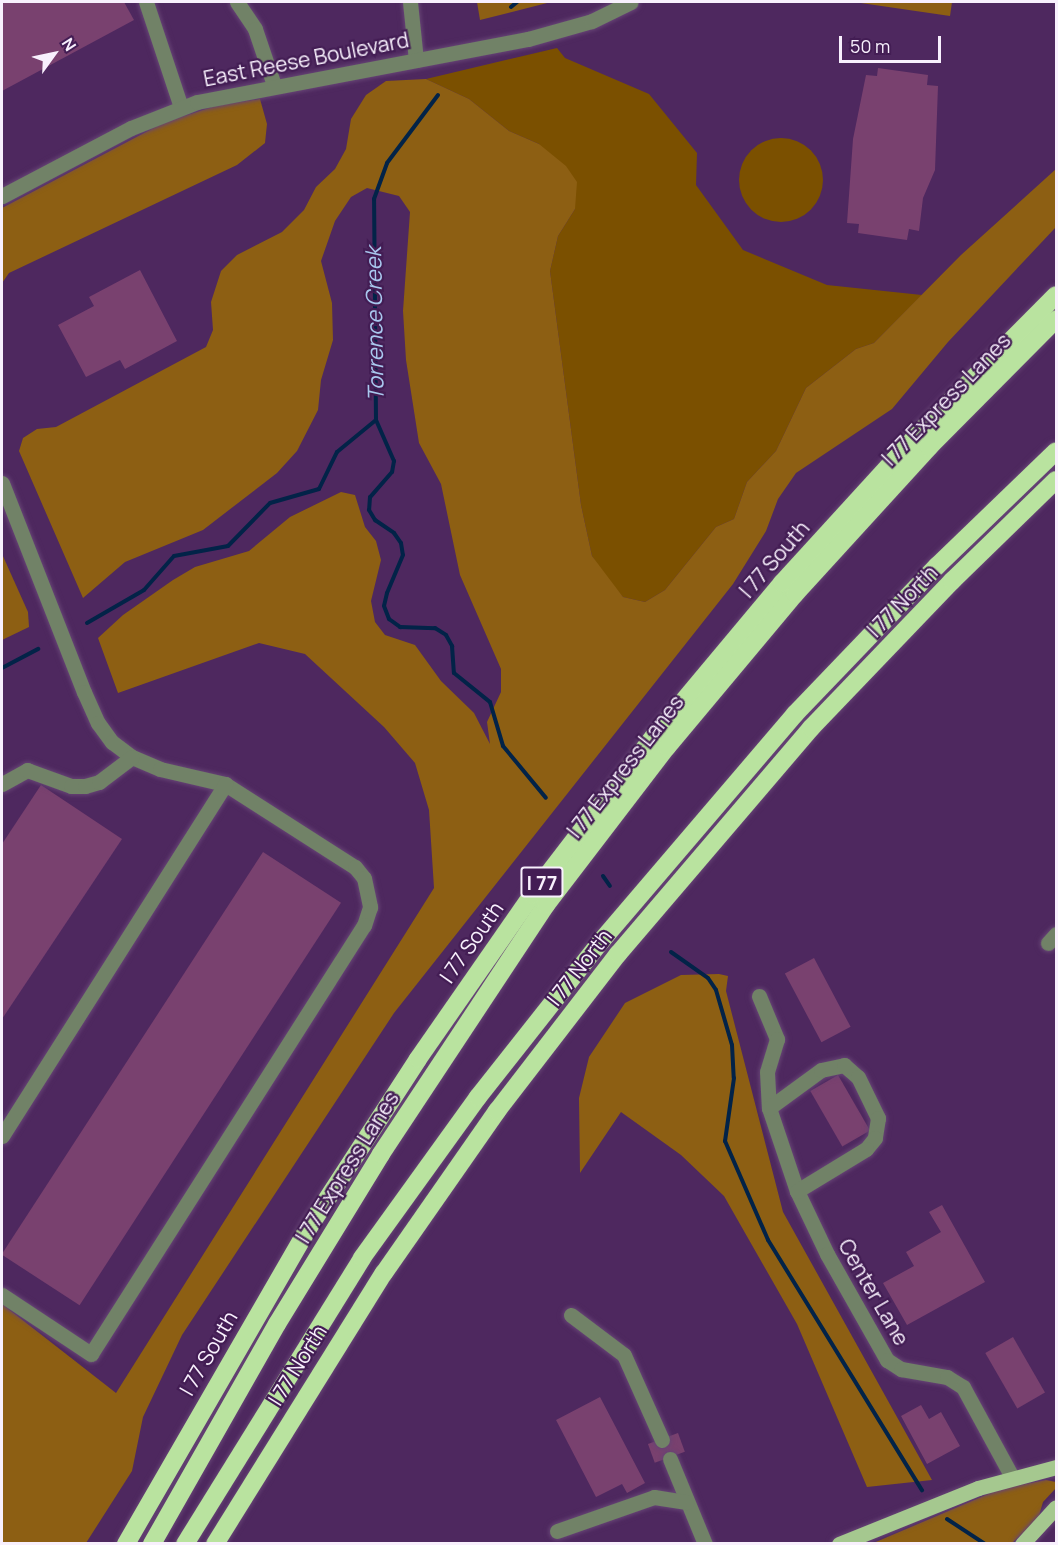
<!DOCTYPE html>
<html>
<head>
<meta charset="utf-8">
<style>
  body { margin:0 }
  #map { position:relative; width:1058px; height:1545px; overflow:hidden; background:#4e285f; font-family:Manrope,sans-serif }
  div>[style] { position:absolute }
  .green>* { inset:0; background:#7b5000 }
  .round { border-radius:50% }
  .forest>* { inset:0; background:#8d5f13 }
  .stream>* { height:4px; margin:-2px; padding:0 2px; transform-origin:2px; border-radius:2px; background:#022348 }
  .building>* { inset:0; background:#79416f; transform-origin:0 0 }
  .roads { filter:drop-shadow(0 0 2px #664475) drop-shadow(0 0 2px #664475) }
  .minor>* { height:15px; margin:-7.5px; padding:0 7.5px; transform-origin:7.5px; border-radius:7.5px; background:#718267 }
  .major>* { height:15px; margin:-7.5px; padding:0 7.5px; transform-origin:7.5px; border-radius:7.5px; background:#a5c88f }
  .highway>* { height:18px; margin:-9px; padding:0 9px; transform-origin:9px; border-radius:9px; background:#b9e39f }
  span { translate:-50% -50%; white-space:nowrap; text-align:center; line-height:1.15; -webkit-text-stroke:4.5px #431d54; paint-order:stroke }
  .shield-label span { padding:2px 4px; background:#431d54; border:2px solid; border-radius:4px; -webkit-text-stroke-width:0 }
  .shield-label { font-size:20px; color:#f8f0fd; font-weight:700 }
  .street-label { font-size:21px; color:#f8f0fd }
  .water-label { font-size:22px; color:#a9c8ee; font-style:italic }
  .frame { position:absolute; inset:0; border:3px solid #f8f0fd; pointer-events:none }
  .north { position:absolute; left:24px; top:24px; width:60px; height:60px; -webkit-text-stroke:4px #431d54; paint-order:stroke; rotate:57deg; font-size:16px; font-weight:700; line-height:24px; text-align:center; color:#f8f0fd }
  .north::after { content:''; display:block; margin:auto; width:21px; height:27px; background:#f8f0fd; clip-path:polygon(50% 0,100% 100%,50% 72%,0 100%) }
  .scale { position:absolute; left:839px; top:36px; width:102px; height:27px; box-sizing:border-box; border:3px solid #f8f0fd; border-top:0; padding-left:8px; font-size:18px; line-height:21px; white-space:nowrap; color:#f8f0fd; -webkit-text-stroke:4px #431d54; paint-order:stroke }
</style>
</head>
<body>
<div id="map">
  <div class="green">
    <i style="clip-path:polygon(557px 48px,565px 58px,649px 94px,697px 153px,696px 185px,743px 250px,827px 285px,922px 295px,874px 343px,856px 349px,806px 388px,776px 451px,747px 482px,734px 519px,716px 527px,665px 590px,645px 602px,623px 597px,606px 578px,592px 556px,581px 505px,550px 271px,558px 236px,575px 209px,539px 144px,509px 131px,469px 99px,426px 79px)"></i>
    <i class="round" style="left:739px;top:138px;width:84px;height:84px"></i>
  </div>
  <div class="forest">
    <i style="clip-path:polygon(477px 2px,551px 2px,480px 20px)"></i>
    <i style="clip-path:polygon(854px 2px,952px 2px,950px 16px)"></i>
    <i style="clip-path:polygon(426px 79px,469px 99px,509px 131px,539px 144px,566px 166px,577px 182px,575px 209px,558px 236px,550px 271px,581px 505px,592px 556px,623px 597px,645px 602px,665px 590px,716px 527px,734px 519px,747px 482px,776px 451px,806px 388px,856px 349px,874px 343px,961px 255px,1056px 169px,1056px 227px,948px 342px,892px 409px,796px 473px,778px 499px,766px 531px,733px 584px,394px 1013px,182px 1335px,143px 1417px,132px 1471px,86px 1543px,2px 1543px,2px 1304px,116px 1393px,434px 888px,429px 810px,415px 763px,384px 727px,305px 654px,259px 643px,118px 693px,98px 638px,123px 615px,173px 580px,195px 567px,249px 551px,290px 517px,341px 492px,355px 495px,365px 527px,376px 541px,381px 560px,371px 601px,375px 622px,385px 635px,415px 645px,441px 681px,474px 713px,490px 744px,487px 722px,501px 692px,501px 669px,460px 575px,441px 484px,419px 443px,406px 360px,403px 311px,410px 212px,399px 196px,367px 188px,351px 197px,335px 221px,321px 261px,332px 303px,333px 340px,321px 380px,318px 410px,297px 451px,277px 473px,203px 530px,125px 562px,83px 598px,19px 451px,23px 438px,37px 429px,56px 427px,206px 347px,213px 330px,211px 302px,221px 271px,237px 255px,282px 232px,304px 210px,316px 187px,335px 169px,346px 149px,351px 119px,366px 95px,386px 81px)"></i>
    <i style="clip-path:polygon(260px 99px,267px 124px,265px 143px,237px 165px,9px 273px,2px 283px,2px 208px,163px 123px,215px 106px)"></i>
    <i style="clip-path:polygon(2px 554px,28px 612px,29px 627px,2px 640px)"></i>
    <i style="clip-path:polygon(719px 974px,728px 976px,726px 991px,783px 1212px,932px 1480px,867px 1487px,797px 1324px,724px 1196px,681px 1155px,621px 1112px,580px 1173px,579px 1098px,589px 1057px,625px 1003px,681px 975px)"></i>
    <i style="clip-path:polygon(1046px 1480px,1056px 1482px,1056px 1488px,1043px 1502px,1038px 1519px,1012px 1543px,871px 1544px,1000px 1489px)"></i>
  </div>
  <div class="stream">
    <i style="left:511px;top:7px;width:8px;rotate:-40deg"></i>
    <i style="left:376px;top:420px;width:45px;rotate:66.3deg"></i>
    <i style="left:394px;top:461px;width:11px;rotate:100deg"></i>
    <i style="left:392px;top:472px;width:33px;rotate:131deg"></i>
    <i style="left:370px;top:497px;width:13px;rotate:94deg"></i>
    <i style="left:369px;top:510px;width:12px;rotate:59deg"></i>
    <i style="left:375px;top:520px;width:23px;rotate:34deg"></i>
    <i style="left:394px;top:533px;width:12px;rotate:55deg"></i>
    <i style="left:401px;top:543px;width:12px;rotate:81deg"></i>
    <i style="left:403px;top:555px;width:41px;rotate:112.8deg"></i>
    <i style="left:387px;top:593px;width:13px;rotate:103deg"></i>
    <i style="left:384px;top:606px;width:14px;rotate:69deg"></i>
    <i style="left:389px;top:619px;width:14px;rotate:36deg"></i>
    <i style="left:400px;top:627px;width:35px;rotate:2deg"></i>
    <i style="left:435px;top:628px;width:13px;rotate:32deg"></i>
    <i style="left:446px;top:635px;width:13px;rotate:61deg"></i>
    <i style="left:452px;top:646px;width:27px;rotate:86deg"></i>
    <i style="left:454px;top:673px;width:46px;rotate:38.9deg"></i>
    <i style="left:490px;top:702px;width:46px;rotate:73.5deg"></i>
    <i style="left:503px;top:746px;width:67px;rotate:50.4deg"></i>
    <i style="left:87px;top:623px;width:66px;rotate:-30.1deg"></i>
    <i style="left:144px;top:590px;width:45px;rotate:-48.6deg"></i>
    <i style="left:174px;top:556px;width:55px;rotate:-10.5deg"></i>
    <i style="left:228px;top:546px;width:60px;rotate:-45.7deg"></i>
    <i style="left:270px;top:503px;width:51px;rotate:-15.9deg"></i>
    <i style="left:319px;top:489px;width:41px;rotate:-64.1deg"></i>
    <i style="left:337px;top:452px;width:50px;rotate:-39.4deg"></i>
    <i style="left:376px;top:420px;width:221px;rotate:-90.5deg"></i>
    <i style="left:374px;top:199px;width:38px;rotate:-70deg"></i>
    <i style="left:387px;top:163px;width:85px;rotate:-53.1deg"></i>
    <i style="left:2px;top:668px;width:41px;rotate:-27.8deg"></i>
    <i style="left:603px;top:876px;width:12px;rotate:55deg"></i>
    <i style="left:671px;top:952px;width:45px;rotate:35.1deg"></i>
    <i style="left:708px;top:978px;width:14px;rotate:56deg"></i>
    <i style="left:716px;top:990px;width:57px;rotate:73.8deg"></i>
    <i style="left:732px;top:1045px;width:33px;rotate:87deg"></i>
    <i style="left:734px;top:1078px;width:64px;rotate:98.1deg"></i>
    <i style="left:725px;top:1141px;width:108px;rotate:66.5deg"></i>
    <i style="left:768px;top:1240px;width:294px;rotate:58.4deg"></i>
    <i style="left:947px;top:1519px;width:45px;rotate:33.3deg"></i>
  </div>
  <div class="building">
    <i style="clip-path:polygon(2px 2px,124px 2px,134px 20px,2px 91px)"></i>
    <i style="clip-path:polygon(878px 68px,928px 75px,927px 85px,938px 86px,935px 170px,923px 198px,919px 231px,909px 229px,907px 240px,858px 233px,859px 224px,847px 223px,853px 139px,866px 75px,877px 76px)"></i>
    <i style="clip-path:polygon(140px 270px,177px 341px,125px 369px,120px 360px,86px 377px,58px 325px,94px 306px,89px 297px)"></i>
    <i style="clip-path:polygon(41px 785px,122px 839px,2px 1019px,2px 844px)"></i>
    <i style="left:263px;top:852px;width:93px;height:480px;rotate:33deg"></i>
    <i style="left:814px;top:958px;width:78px;height:33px;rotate:62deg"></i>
    <i style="left:838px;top:1075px;width:64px;height:32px;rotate:60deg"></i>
    <i style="clip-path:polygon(942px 1205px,985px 1282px,907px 1325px,883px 1283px,914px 1266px,906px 1252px,941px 1232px,929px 1212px)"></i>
    <i style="left:1013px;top:1337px;width:64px;height:32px;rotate:60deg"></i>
    <i style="clip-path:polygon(600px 1397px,645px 1483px,627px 1493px,622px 1484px,596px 1497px,556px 1420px)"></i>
    <i style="clip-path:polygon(921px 1405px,929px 1419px,941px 1412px,960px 1446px,927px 1464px,901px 1416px)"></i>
    <i style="left:678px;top:1433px;width:20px;height:32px;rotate:70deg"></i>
  </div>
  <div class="roads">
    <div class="minor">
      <i style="left:146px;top:2px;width:111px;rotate:71.6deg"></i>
      <i style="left:237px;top:2px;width:32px;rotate:56deg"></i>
      <i style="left:255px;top:29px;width:59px;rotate:71.3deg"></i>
      <i style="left:410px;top:2px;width:58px;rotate:84.1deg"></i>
      <i style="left:2px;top:196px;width:146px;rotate:-27.8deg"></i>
      <i style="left:131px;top:128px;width:71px;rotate:-21.5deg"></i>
      <i style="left:197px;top:102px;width:337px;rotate:-10.8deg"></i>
      <i style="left:528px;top:39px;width:66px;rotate:-15.7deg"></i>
      <i style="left:592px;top:21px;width:43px;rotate:-26deg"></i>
      <i style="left:2px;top:483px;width:225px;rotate:68.6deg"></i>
      <i style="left:84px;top:692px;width:34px;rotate:66deg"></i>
      <i style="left:98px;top:723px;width:24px;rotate:54deg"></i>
      <i style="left:112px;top:742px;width:25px;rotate:37deg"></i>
      <i style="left:132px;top:757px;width:30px;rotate:23deg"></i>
      <i style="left:160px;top:769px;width:67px;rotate:13deg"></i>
      <i style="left:225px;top:784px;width:154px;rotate:32.6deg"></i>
      <i style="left:355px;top:867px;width:14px;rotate:51deg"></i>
      <i style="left:364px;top:878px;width:30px;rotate:78deg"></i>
      <i style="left:370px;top:907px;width:19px;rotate:108deg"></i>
      <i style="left:364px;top:925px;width:508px;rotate:122.47deg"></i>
      <i style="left:91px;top:1354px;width:107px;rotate:-146.5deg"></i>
      <i style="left:2px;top:784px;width:29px;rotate:-29deg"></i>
      <i style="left:27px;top:770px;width:47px;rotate:20deg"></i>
      <i style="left:71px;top:786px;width:14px"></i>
      <i style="left:85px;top:786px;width:15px;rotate:-16deg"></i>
      <i style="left:99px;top:782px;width:41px;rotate:-37.1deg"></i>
      <i style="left:1048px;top:943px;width:12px;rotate:-48deg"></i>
      <i style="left:759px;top:996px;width:47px;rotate:67.3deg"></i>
      <i style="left:777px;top:1039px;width:34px;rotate:107deg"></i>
      <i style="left:767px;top:1072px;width:36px;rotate:87deg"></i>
      <i style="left:769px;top:1108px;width:88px;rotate:71.4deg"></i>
      <i style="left:797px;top:1191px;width:70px;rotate:64.5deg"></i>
      <i style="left:827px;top:1254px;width:122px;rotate:60.5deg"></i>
      <i style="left:887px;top:1360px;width:17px;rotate:33deg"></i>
      <i style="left:901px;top:1369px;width:47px;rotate:9.9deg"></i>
      <i style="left:947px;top:1377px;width:19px;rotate:32deg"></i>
      <i style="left:963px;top:1387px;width:102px;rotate:61.4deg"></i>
      <i style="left:769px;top:1108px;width:64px;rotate:-36.2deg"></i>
      <i style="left:821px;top:1070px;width:24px;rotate:-12deg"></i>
      <i style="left:844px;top:1065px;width:18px;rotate:41deg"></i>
      <i style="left:858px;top:1077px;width:46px;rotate:64deg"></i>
      <i style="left:878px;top:1118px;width:20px;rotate:99deg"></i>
      <i style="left:875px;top:1138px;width:14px;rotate:129deg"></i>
      <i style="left:866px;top:1149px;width:81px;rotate:148.7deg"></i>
      <i style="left:2px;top:1136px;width:417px;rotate:-57.6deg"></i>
      <i style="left:571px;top:1315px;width:66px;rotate:37deg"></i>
      <i style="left:624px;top:1355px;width:93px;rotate:65.9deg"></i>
      <i style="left:670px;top:1459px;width:92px;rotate:67.6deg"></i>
      <i style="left:557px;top:1531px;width:103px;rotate:-19.3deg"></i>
      <i style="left:654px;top:1497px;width:33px;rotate:9deg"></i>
    </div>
    <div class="major">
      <i style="left:839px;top:1544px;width:150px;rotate:-21.9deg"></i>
      <i style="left:978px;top:1488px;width:81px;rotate:-15.1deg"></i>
      <i style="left:1022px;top:1544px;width:50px;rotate:-47.4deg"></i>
    </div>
    <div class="highway">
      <i style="left:126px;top:1544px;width:366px;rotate:-60deg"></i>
      <i style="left:309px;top:1227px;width:200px;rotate:-57deg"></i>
      <i style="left:418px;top:1059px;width:200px;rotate:-55.2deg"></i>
      <i style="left:532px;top:895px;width:200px;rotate:-52.5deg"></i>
      <i style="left:654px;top:736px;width:199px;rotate:-50.1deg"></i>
      <i style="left:782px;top:583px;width:200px;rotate:-47.6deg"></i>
      <i style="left:917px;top:435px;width:197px;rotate:-45.2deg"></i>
      <i style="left:152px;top:1544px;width:253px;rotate:-60.4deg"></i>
      <i style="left:277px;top:1324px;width:199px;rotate:-58.5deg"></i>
      <i style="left:381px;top:1154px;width:299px;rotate:-56.5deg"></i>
      <i style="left:546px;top:905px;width:199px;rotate:-52.6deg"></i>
      <i style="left:667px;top:747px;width:199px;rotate:-50.1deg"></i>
      <i style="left:795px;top:594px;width:199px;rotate:-47.6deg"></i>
      <i style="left:929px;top:447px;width:180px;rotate:-45.2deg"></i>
      <i style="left:185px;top:1544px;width:336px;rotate:-58.2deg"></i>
      <i style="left:362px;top:1258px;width:198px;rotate:-54.2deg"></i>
      <i style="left:478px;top:1097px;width:200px;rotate:-51.7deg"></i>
      <i style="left:602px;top:940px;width:297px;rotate:-49.5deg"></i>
      <i style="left:795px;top:714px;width:205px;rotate:-46.2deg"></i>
      <i style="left:937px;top:566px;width:165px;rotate:-44deg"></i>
      <i style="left:215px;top:1544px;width:319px;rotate:-58.1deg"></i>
      <i style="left:384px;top:1273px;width:198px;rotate:-55.1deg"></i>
      <i style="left:497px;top:1111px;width:198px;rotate:-52.4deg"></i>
      <i style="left:618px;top:954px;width:297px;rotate:-49.5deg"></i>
      <i style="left:811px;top:728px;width:204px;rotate:-46.2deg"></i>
      <i style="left:952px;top:581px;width:145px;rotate:-44.2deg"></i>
    </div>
  </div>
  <div class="shield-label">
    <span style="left:542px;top:882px">I 77</span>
  </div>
  <div class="street-label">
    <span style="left:306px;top:59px;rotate:-11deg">East Reese Boulevard</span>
    <span style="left:946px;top:399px;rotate:-46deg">I 77 Express Lanes</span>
    <span style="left:774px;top:559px;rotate:-49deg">I 77 South</span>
    <span style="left:902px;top:601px;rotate:-46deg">I 77 North</span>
    <span style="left:625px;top:766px;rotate:-52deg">I 77 Express Lanes</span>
    <span style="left:471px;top:942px;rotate:-55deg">I 77 South</span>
    <span style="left:579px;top:967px;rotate:-52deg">I 77 North</span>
    <span style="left:347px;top:1167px;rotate:-58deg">I 77 Express Lanes</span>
    <span style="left:874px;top:1292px;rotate:60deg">Center Lane</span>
    <span style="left:208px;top:1353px;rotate:-60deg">I 77 South</span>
    <span style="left:297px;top:1365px;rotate:-58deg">I 77 North</span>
  </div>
  <div class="water-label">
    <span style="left:375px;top:324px;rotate:-91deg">Torrence Creek</span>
  </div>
  <div class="frame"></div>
  <div class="north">N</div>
  <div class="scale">50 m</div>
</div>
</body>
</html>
